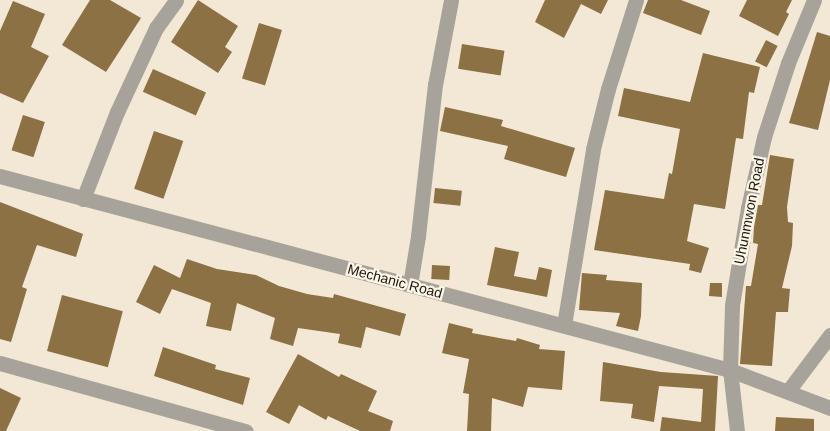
<!DOCTYPE html>
<html>
<head>
<meta charset="utf-8">
<style>
  body { margin:0 }
  #map { position:relative; width:830px; height:431px; overflow:hidden; background:#f3e8d6; font-family:Helvetica,sans-serif }
  div>[style] { position:absolute }
  .building>* { inset:0; background:#8b7143; transform-origin:0 0 }
  .minor>* { height:15px; margin:-7.5px; padding:0 7.5px; transform-origin:7.5px; border-radius:7.5px; background:#a7a39b }
  span { translate:-50% -50%; white-space:nowrap; text-align:center; line-height:1.15; -webkit-text-stroke:4.5px #fef6e7; paint-order:stroke }
  .street-label { font-size:14px; color:#1b1811 }
</style>
</head>
<body>
<div id="map">
  <div class="building">
    <i style="clip-path:polygon(90px 0,110px 0,141px 18px,106px 72px,62px 45px)"></i>
    <i style="clip-path:polygon(198px 0,238px 26px,225px 47px,232px 52px,218px 73px,171px 42px)"></i>
    <i style="clip-path:polygon(545px 0,608px 0,601px 14px,581px 4px,564px 38px,535px 22px)"></i>
    <i style="clip-path:polygon(648px 0,681px 0,710px 11px,701px 35px,643px 13px)"></i>
    <i style="clip-path:polygon(747px 0,792px 0,786px 12px,789px 14px,778px 36px,739px 16px)"></i>
    <i style="clip-path:polygon(13px 1px,45px 14px,31px 47px,49px 56px,23px 103px,0 93px,0 31px)"></i>
    <i style="left:259px;top:23px;width:24px;height:58px;rotate:17deg"></i>
    <i style="clip-path:polygon(817px 32px,830px 36px,830px 80px,818px 130px,789px 123px)"></i>
    <i style="left:766px;top:40px;width:13px;height:24px;rotate:27deg"></i>
    <i style="left:462px;top:44px;width:43px;height:25px;rotate:9deg"></i>
    <i style="clip-path:polygon(703px 53px,760px 67px,754px 93px,749px 92px,743px 139px,736px 138px,725px 209px,694px 204px,687px 241px,709px 248px,701px 273px,689px 270px,690px 264px,594px 250px,605px 190px,664px 199px,669px 173px,672px 174px,680px 129px,618px 116px,624px 88px,690px 102px)"></i>
    <i style="left:153px;top:69px;width:58px;height:25px;rotate:24deg"></i>
    <i style="clip-path:polygon(445px 107px,503px 120px,501px 126px,575px 148px,566px 177px,504px 159px,508px 146px,440px 131px)"></i>
    <i style="left:23px;top:115px;width:23px;height:37px;rotate:18deg"></i>
    <i style="left:154px;top:131px;width:31px;height:61px;rotate:19deg"></i>
    <i style="clip-path:polygon(770px 155px,794px 159px,787px 207px,788px 222px,793px 223px,792px 246px,782px 288px,790px 289px,788px 312px,776px 312px,772px 366px,740px 364px,746px 286px,751px 286px,758px 244px,753px 243px,754px 227px,758px 205px,762px 205px)"></i>
    <i style="left:435px;top:188px;width:27px;height:15px;rotate:6deg"></i>
    <i style="clip-path:polygon(0 202px,83px 234px,76px 257px,37px 245px,22px 287px,27px 289px,11px 342px,0 339px)"></i>
    <i style="clip-path:polygon(495px 247px,519px 252px,514px 276px,536px 280px,539px 267px,552px 270px,547px 297px,487px 285px)"></i>
    <i style="clip-path:polygon(187px 259px,217px 269px,256px 275px,279px 286px,307px 294px,333px 298px,334px 294px,406px 314px,400px 336px,366px 327px,361px 348px,338px 343px,340px 334px,298px 328px,293px 346px,270px 339px,275px 318px,237px 303px,231px 331px,206px 326px,211px 303px,172px 289px,160px 314px,136px 302px,154px 265px,180px 278px)"></i>
    <i style="left:432px;top:265px;width:18px;height:14px;rotate:3deg"></i>
    <i style="clip-path:polygon(582px 273px,607px 275px,606px 280px,642px 283px,641px 316px,638px 331px,616px 326px,620px 313px,579px 310px)"></i>
    <i style="clip-path:polygon(710px 283px,722px 283px,722px 297px,709px 296px)"></i>
    <i style="left:62px;top:295px;width:63px;height:58px;rotate:15deg"></i>
    <i style="clip-path:polygon(449px 323px,473px 329px,472px 333px,516px 341px,517px 338px,540px 345px,539px 349px,565px 351px,562px 390px,528px 387px,523px 407px,492px 398px,491px 431px,467px 431px,469px 394px,463px 393px,469px 359px,442px 353px)"></i>
    <i style="clip-path:polygon(163px 347px,216px 365px,215px 369px,250px 378px,243px 405px,154px 376px)"></i>
    <i style="clip-path:polygon(298px 354px,339px 377px,341px 374px,377px 391px,368px 411px,393px 421px,390px 431px,360px 431px,328px 416px,326px 420px,299px 405px,289px 424px,266px 412px)"></i>
    <i style="clip-path:polygon(603px 362px,661px 372px,718px 376px,715px 431px,660px 431px,662px 417px,701px 422px,703px 389px,659px 386px,654px 422px,631px 418px,633px 404px,600px 401px)"></i>
    <i style="clip-path:polygon(0 388px,21px 398px,6px 431px,0 431px)"></i>
    <i style="clip-path:polygon(776px 417px,814px 419px,814px 431px,775px 431px)"></i>
  </div>
  <div class="minor">
    <i style="left:0;top:176px;width:755px;rotate:14.88deg"></i>
    <i style="left:730px;top:370px;width:107px;rotate:20.8deg"></i>
    <i style="left:83px;top:199px;width:93px;rotate:-68.7deg"></i>
    <i style="left:117px;top:112px;width:93px;rotate:-65.1deg"></i>
    <i style="left:156px;top:28px;width:34px;rotate:-54deg"></i>
    <i style="left:410px;top:285px;width:50px;rotate:-80.7deg"></i>
    <i style="left:418px;top:236px;width:152px;rotate:-83.6deg"></i>
    <i style="left:435px;top:85px;width:86px;rotate:-79.3deg"></i>
    <i style="left:564px;top:325px;width:178px;rotate:-80.6deg"></i>
    <i style="left:593px;top:149px;width:62px;rotate:-76deg"></i>
    <i style="left:608px;top:89px;width:93px;rotate:-72.5deg"></i>
    <i style="left:0;top:363px;width:255px;rotate:15.5deg"></i>
    <i style="left:788px;top:391px;width:70px;rotate:-53.1deg"></i>
    <i style="left:737px;top:431px;width:61px;rotate:-96.5deg"></i>
    <i style="left:730px;top:370px;width:65px;rotate:-88.2deg"></i>
    <i style="left:732px;top:305px;width:98px;rotate:-80.6deg"></i>
    <i style="left:748px;top:208px;width:73px;rotate:-77.3deg"></i>
    <i style="left:764px;top:137px;width:78px;rotate:-72deg"></i>
    <i style="left:788px;top:63px;width:68px;rotate:-67.6deg"></i>
  </div>
  <div class="street-label">
    <span style="left:749px;top:211px;rotate:-79deg">Uhunmwon Road</span>
    <span style="left:395px;top:281px;rotate:15deg">Mechanic Road</span>
  </div>
</div>
</body>
</html>
